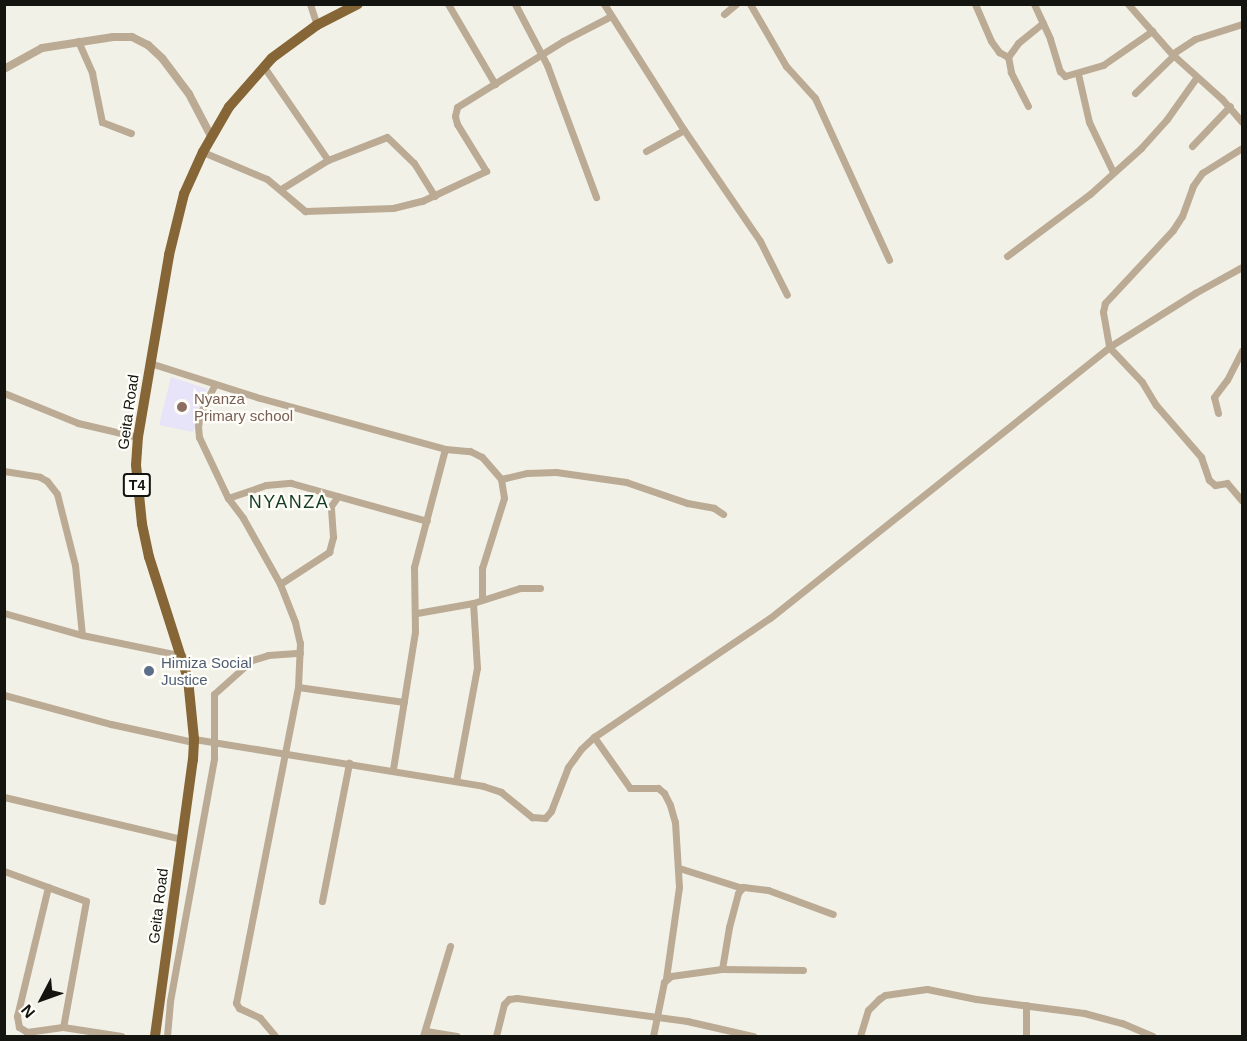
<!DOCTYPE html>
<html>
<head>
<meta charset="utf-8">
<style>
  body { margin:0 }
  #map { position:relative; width:1247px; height:1041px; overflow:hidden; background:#f2f1e7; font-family:Arial,sans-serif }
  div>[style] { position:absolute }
  .education>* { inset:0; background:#e7e3f9 }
  .minor>* { height:7px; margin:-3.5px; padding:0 3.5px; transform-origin:3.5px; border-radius:3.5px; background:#bcab94 }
  .tertiary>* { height:8px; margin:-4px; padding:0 4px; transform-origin:4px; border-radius:4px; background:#bcab94 }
  .trunk>* { height:10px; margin:-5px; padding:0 5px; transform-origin:5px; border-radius:5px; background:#866536 }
  .dots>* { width:16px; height:16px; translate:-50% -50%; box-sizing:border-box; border:3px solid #fffef8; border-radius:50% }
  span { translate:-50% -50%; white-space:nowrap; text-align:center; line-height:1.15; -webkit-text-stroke:4.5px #fffef8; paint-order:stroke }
  .shield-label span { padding:2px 4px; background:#fffef8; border:2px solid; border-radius:4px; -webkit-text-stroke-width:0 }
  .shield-label { font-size:14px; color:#141411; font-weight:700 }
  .education-label { font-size:15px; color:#785e54 }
  .left { translate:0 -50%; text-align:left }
  .street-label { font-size:15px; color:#141411 }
  .service-label { font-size:15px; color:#4e5e75 }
  .quarter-label { font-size:18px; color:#143c26; letter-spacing:1.5px }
  .frame { position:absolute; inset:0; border:6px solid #141411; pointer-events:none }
  .north { position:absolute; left:12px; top:969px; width:60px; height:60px; -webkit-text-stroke:4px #fffef8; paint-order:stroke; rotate:229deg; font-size:16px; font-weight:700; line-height:24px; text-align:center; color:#141411 }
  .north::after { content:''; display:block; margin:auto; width:21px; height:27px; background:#141411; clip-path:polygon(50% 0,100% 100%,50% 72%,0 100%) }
</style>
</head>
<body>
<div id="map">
  <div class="education">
    <i style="clip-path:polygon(171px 377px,207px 389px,193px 432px,159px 425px)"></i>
  </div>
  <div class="minor">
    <i style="left:310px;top:4px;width:22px;rotate:72deg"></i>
    <i style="left:448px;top:4px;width:93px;rotate:59.6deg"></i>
    <i style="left:515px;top:4px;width:69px;rotate:62.3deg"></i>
    <i style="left:547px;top:65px;width:141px;rotate:69.6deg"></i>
    <i style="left:604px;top:4px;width:149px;rotate:57.6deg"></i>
    <i style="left:684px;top:130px;width:135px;rotate:55.6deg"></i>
    <i style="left:760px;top:241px;width:60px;rotate:63.4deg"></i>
    <i style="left:750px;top:4px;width:72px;rotate:59.9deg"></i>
    <i style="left:786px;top:66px;width:43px;rotate:47.8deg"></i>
    <i style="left:815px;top:98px;width:178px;rotate:65.4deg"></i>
    <i style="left:975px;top:4px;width:40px;rotate:66.6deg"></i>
    <i style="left:991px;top:41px;width:14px;rotate:54deg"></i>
    <i style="left:999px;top:52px;width:10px;rotate:29deg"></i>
    <i style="left:1034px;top:4px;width:38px;rotate:65deg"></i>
    <i style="left:1050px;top:39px;width:34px;rotate:73deg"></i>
    <i style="left:1060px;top:71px;width:7px;rotate:45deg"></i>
    <i style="left:1065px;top:76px;width:40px;rotate:-16deg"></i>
    <i style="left:1103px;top:65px;width:60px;rotate:-34.8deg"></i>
    <i style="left:1128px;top:4px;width:67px;rotate:48.7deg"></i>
    <i style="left:1172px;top:54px;width:67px;rotate:42deg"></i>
    <i style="left:1222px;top:99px;width:30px;rotate:49deg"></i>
    <i style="left:724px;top:14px;width:16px;rotate:-40deg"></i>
    <i style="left:78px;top:41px;width:35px;rotate:66deg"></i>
    <i style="left:92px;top:73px;width:50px;rotate:78.5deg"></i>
    <i style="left:102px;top:122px;width:31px;rotate:21deg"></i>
    <i style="left:1172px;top:54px;width:27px;rotate:-33deg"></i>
    <i style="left:1195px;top:39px;width:49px;rotate:-17.7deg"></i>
    <i style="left:264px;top:67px;width:113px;rotate:55.5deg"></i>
    <i style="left:1078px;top:74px;width:49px;rotate:77.1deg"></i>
    <i style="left:1089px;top:122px;width:55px;rotate:64.4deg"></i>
    <i style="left:1135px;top:93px;width:53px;rotate:-44.2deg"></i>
    <i style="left:1028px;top:106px;width:38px;rotate:-117deg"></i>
    <i style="left:1011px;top:72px;width:15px;rotate:-101deg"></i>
    <i style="left:1008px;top:57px;width:17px;rotate:-54deg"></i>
    <i style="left:1018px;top:43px;width:32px;rotate:-39deg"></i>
    <i style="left:1192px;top:146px;width:55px;rotate:-46.5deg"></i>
    <i style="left:1242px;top:148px;width:47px;rotate:148deg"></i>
    <i style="left:1202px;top:173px;width:16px;rotate:125deg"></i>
    <i style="left:1193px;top:186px;width:32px;rotate:110deg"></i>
    <i style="left:1182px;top:216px;width:17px;rotate:123deg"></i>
    <i style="left:1173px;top:230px;width:100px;rotate:133deg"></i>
    <i style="left:1105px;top:303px;width:9px;rotate:103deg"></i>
    <i style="left:1103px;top:312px;width:36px;rotate:80deg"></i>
    <i style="left:1109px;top:347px;width:48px;rotate:46.7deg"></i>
    <i style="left:1142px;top:382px;width:27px;rotate:59deg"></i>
    <i style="left:1156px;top:405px;width:69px;rotate:49.1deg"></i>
    <i style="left:1201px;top:457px;width:24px;rotate:71deg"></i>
    <i style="left:1209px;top:480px;width:8px;rotate:40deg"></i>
    <i style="left:1215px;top:485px;width:12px;rotate:-9deg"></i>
    <i style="left:1227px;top:483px;width:23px;rotate:50deg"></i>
    <i style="left:646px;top:151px;width:43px;rotate:-28.9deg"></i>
    <i style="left:203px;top:152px;width:69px;rotate:22.9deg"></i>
    <i style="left:267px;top:179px;width:50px;rotate:40.1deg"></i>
    <i style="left:305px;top:211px;width:88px;rotate:-2deg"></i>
    <i style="left:393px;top:208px;width:30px;rotate:-14deg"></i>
    <i style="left:422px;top:201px;width:71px;rotate:-25.1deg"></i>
    <i style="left:486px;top:171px;width:55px;rotate:-121.7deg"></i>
    <i style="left:457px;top:124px;width:8px;rotate:-104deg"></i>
    <i style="left:455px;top:116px;width:9px;rotate:-77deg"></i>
    <i style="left:457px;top:107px;width:125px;rotate:-31.9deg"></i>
    <i style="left:563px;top:41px;width:54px;rotate:-27.5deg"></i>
    <i style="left:281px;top:189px;width:55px;rotate:-31.7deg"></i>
    <i style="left:328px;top:160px;width:63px;rotate:-21.3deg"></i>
    <i style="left:387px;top:137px;width:37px;rotate:44deg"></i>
    <i style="left:414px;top:163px;width:39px;rotate:58deg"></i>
    <i style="left:1007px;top:256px;width:104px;rotate:-36.8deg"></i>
    <i style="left:1090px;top:194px;width:69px;rotate:-42deg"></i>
    <i style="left:1141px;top:148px;width:39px;rotate:-48deg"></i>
    <i style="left:1167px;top:119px;width:50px;rotate:-54.7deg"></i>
    <i style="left:150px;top:363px;width:115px;rotate:17.7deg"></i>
    <i style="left:260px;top:398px;width:192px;rotate:15.4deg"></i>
    <i style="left:445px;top:449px;width:25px;rotate:5deg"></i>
    <i style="left:470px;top:451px;width:13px;rotate:27deg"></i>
    <i style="left:482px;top:457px;width:29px;rotate:49deg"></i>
    <i style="left:501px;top:479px;width:19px;rotate:81deg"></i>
    <i style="left:504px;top:498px;width:73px;rotate:107.4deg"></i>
    <i style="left:482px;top:568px;width:30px;rotate:90deg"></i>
    <i style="left:215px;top:384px;width:30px;rotate:117deg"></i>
    <i style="left:201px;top:411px;width:15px;rotate:101deg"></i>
    <i style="left:198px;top:426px;width:11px;rotate:85deg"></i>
    <i style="left:199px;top:437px;width:68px;rotate:64.6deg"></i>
    <i style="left:228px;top:498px;width:25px;rotate:53deg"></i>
    <i style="left:243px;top:518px;width:76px;rotate:60.7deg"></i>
    <i style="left:280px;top:584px;width:41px;rotate:68.5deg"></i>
    <i style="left:295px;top:622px;width:22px;rotate:77deg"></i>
    <i style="left:300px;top:643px;width:44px;rotate:92.6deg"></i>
    <i style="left:298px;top:687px;width:322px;rotate:101.1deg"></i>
    <i style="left:236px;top:1003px;width:6px;rotate:59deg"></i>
    <i style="left:239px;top:1008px;width:23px;rotate:25deg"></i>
    <i style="left:260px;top:1018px;width:23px;rotate:50deg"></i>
    <i style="left:4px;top:393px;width:80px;rotate:22.1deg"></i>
    <i style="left:78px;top:423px;width:62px;rotate:13.1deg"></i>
    <i style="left:1218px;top:413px;width:16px;rotate:-104deg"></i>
    <i style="left:1214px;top:397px;width:21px;rotate:-53deg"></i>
    <i style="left:1227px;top:380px;width:33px;rotate:-63deg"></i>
    <i style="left:4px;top:471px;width:36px;rotate:9deg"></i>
    <i style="left:40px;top:477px;width:8px;rotate:30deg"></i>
    <i style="left:47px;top:481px;width:16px;rotate:52deg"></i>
    <i style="left:57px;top:494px;width:73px;rotate:75.8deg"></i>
    <i style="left:75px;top:565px;width:70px;rotate:84.3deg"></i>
    <i style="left:501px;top:479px;width:27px;rotate:-13deg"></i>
    <i style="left:527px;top:473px;width:29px;rotate:-2deg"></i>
    <i style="left:556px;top:472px;width:71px;rotate:8.1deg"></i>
    <i style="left:626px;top:482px;width:65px;rotate:19deg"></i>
    <i style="left:687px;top:503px;width:27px;rotate:10deg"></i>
    <i style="left:714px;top:508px;width:11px;rotate:34deg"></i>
    <i style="left:228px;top:498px;width:40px;rotate:-18.9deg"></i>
    <i style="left:266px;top:485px;width:25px;rotate:-5deg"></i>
    <i style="left:291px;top:483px;width:141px;rotate:15.6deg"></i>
    <i style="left:280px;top:584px;width:59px;rotate:-33.1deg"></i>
    <i style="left:329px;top:552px;width:16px;rotate:-75deg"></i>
    <i style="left:333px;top:537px;width:31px;rotate:-94deg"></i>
    <i style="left:331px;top:506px;width:12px;rotate:-55deg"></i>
    <i style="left:4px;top:613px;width:81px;rotate:15.8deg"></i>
    <i style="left:82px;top:635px;width:103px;rotate:11.7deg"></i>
    <i style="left:417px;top:613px;width:57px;rotate:-10.1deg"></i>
    <i style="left:473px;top:603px;width:49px;rotate:-17.7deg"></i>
    <i style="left:520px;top:588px;width:20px"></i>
    <i style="left:298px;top:687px;width:107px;rotate:8.1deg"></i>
    <i style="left:4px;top:695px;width:111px;rotate:15.2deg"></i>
    <i style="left:111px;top:724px;width:84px;rotate:12.4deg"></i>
    <i style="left:594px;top:737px;width:62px;rotate:54.8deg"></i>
    <i style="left:630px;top:788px;width:28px"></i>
    <i style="left:658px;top:788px;width:8px;rotate:40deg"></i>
    <i style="left:664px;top:793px;width:13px;rotate:63deg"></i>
    <i style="left:670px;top:805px;width:18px;rotate:74deg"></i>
    <i style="left:675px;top:822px;width:65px;rotate:86.5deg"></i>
    <i style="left:679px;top:887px;width:92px;rotate:98.1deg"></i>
    <i style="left:194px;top:739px;width:293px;rotate:9.2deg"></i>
    <i style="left:483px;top:786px;width:19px;rotate:18deg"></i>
    <i style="left:501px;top:792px;width:40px;rotate:39deg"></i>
    <i style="left:532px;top:817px;width:13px;rotate:4deg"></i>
    <i style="left:545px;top:818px;width:9px;rotate:-49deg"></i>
    <i style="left:551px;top:811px;width:47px;rotate:-68.9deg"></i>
    <i style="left:568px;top:767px;width:22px;rotate:-54deg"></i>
    <i style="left:581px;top:749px;width:18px;rotate:-43deg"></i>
    <i style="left:594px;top:737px;width:212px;rotate:-34.1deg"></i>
    <i style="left:770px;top:618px;width:434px;rotate:-38.6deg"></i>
    <i style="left:1109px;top:347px;width:102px;rotate:-32.1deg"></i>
    <i style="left:1195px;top:293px;width:54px;rotate:-29deg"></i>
    <i style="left:393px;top:769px;width:139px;rotate:-80.9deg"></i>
    <i style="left:415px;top:632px;width:65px;rotate:-90.9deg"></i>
    <i style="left:414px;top:567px;width:122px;rotate:-75.3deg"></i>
    <i style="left:456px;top:781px;width:115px;rotate:-79.5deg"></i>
    <i style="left:477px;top:668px;width:65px;rotate:-93.5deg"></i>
    <i style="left:4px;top:797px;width:183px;rotate:13.3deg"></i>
    <i style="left:679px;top:868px;width:66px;rotate:17.6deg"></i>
    <i style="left:4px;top:871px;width:87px;rotate:20.1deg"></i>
    <i style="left:86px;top:901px;width:128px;rotate:100.3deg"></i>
    <i style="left:48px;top:887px;width:133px;rotate:103.5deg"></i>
    <i style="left:17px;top:1016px;width:11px;rotate:80deg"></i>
    <i style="left:19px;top:1027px;width:9px;rotate:32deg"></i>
    <i style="left:27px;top:1032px;width:36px;rotate:-8deg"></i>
    <i style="left:63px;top:1027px;width:59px;rotate:8.8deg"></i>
    <i style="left:322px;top:901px;width:141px;rotate:-78.9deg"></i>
    <i style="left:722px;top:969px;width:43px;rotate:-80.5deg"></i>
    <i style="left:729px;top:927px;width:35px;rotate:-75deg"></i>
    <i style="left:738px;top:893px;width:8px;rotate:-50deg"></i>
    <i style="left:743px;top:887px;width:25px;rotate:7deg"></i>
    <i style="left:768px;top:890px;width:69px;rotate:20.3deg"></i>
    <i style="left:426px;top:1031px;width:31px;rotate:9deg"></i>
    <i style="left:167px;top:1036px;width:35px;rotate:-85deg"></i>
    <i style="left:170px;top:1001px;width:247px;rotate:-79.7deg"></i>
    <i style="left:214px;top:758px;width:64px;rotate:-90deg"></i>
    <i style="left:214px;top:694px;width:51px;rotate:-41.8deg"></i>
    <i style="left:252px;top:660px;width:17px;rotate:-17deg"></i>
    <i style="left:268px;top:655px;width:32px;rotate:-4deg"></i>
    <i style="left:423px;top:1036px;width:94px;rotate:-73.3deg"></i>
    <i style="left:496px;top:1036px;width:33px;rotate:-76deg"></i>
    <i style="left:504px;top:1004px;width:7px;rotate:-45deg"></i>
    <i style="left:509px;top:999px;width:8px;rotate:-7deg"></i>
    <i style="left:517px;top:998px;width:172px;rotate:7.7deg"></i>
    <i style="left:687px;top:1021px;width:68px;rotate:12.8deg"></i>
    <i style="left:653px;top:1036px;width:55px;rotate:-78.5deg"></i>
    <i style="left:664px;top:982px;width:9px;rotate:-41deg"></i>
    <i style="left:671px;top:976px;width:51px;rotate:-7.8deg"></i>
    <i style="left:722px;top:969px;width:81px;rotate:0.7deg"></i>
    <i style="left:860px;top:1036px;width:27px;rotate:-73deg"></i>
    <i style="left:868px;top:1010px;width:16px;rotate:-45deg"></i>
    <i style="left:879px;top:999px;width:7px;rotate:-34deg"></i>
    <i style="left:885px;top:995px;width:42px;rotate:-8.1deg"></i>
    <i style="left:927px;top:989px;width:50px;rotate:11.5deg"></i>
    <i style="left:976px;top:999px;width:109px;rotate:7.4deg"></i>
    <i style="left:1084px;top:1013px;width:39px;rotate:15deg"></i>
    <i style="left:1122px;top:1023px;width:33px;rotate:23deg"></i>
    <i style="left:1026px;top:1036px;width:31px;rotate:-90deg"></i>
  </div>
  <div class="tertiary">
    <i style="left:4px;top:69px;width:43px;rotate:-28.9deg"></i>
    <i style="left:42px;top:48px;width:72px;rotate:-8.8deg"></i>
    <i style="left:113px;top:37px;width:19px"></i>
    <i style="left:132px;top:37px;width:18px;rotate:27deg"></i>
    <i style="left:148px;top:45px;width:19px;rotate:43deg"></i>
    <i style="left:162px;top:58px;width:45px;rotate:53.1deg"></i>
    <i style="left:189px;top:94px;width:47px;rotate:62.4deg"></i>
  </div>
  <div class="trunk">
    <i style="left:155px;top:1036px;width:279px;rotate:-82.2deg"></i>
    <i style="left:193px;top:760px;width:21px;rotate:-87deg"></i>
    <i style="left:194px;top:739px;width:60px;rotate:-95.7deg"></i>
    <i style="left:188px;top:679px;width:128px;rotate:-107.7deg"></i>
    <i style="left:149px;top:557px;width:34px;rotate:-102deg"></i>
    <i style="left:142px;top:524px;width:59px;rotate:-95.8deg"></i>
    <i style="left:136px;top:465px;width:28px;rotate:-86deg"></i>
    <i style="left:138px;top:437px;width:185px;rotate:-80.3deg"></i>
    <i style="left:169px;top:255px;width:63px;rotate:-76.2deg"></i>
    <i style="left:184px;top:194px;width:46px;rotate:-65.7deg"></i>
    <i style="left:203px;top:152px;width:52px;rotate:-60deg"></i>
    <i style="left:229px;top:107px;width:65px;rotate:-48.7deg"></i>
    <i style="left:272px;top:58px;width:56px;rotate:-36.3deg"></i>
    <i style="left:317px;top:25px;width:46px;rotate:-27.1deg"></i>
  </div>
  <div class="dots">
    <i style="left:182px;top:407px;background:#8d6e63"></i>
    <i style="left:149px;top:671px;background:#5c6f8a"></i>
  </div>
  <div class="shield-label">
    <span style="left:137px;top:485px">T4</span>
  </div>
  <div class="education-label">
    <span class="left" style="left:194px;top:407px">Nyanza<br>Primary school</span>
  </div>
  <div class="street-label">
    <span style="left:128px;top:412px;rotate:-82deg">Geita Road</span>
    <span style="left:158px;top:906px;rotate:-83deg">Geita Road</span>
  </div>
  <div class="service-label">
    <span class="left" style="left:161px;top:671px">Himiza Social<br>Justice</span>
  </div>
  <div class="quarter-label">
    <span style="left:289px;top:502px">NYANZA</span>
  </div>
  <div class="frame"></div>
  <div class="north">N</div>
</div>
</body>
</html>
